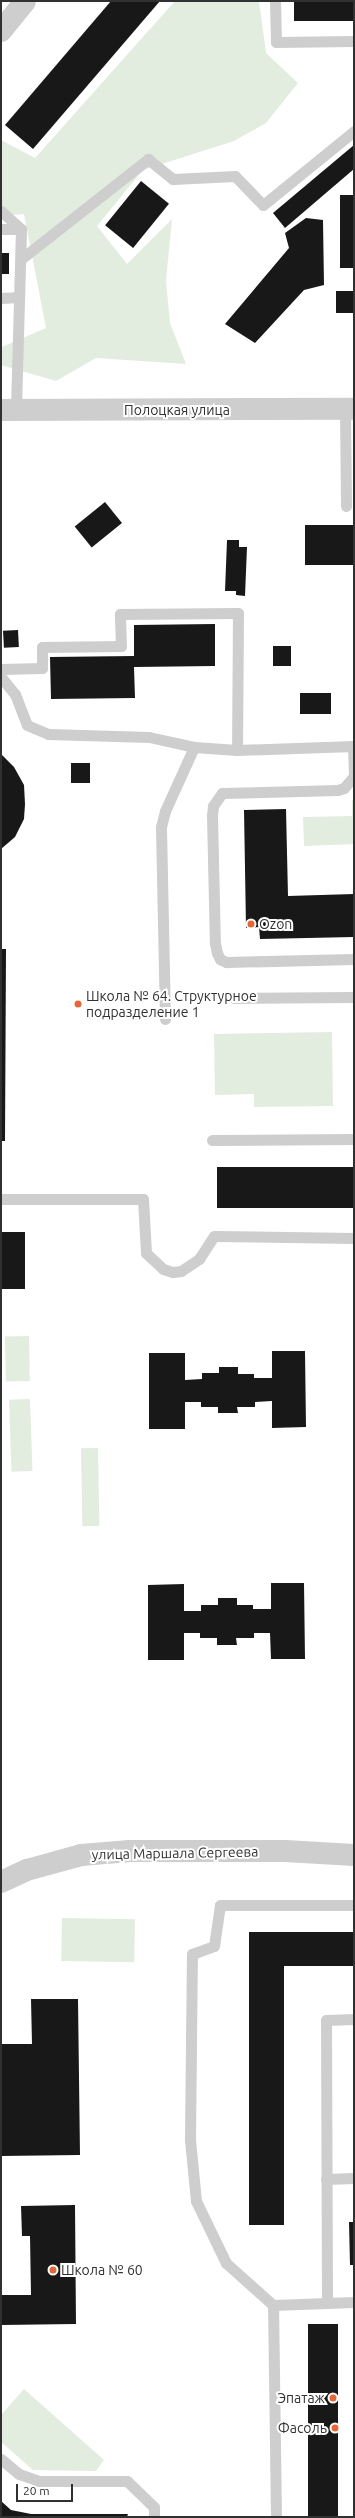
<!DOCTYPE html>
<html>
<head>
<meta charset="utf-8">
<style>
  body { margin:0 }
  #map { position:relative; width:355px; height:2518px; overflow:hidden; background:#fff; font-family:Ubuntu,sans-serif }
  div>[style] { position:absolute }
  .green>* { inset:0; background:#e2ede0; transform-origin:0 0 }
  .building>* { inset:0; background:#181818; transform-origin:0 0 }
  .service>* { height:11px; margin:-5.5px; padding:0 5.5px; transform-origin:5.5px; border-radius:5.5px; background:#cecece }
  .minor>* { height:22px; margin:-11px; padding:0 11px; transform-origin:11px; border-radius:11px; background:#cecece }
  .tertiary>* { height:22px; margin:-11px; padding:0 11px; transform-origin:11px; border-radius:11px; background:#cecece }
  .dots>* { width:11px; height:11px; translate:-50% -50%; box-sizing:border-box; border:2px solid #fff; border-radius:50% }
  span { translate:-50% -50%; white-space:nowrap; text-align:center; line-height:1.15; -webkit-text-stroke:4px #fff; paint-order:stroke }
  .street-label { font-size:14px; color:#313131 }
  .poi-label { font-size:14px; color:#313131 }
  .left { translate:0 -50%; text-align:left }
  .right { translate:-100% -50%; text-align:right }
  .frame { position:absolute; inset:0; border:2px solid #313131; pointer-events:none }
  .scale { position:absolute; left:16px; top:2484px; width:57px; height:18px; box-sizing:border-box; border:2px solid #313131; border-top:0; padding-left:5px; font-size:12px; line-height:14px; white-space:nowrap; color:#313131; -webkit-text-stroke:3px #fff; paint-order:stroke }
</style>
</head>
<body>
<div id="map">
  <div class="green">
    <i style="clip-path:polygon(175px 1px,259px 1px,266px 53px,298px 83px,266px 123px,234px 141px,143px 170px,97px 226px,127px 264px,172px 219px,166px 281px,170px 323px,186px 364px,96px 358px,56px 381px,1px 365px,2px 347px,46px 328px,24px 214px,1px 216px,1px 140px,35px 158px)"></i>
    <i style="clip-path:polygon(352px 800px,354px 800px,354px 844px,304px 846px,303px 817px,352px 816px)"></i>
    <i style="clip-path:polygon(332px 1032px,333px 1106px,254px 1107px,254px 1094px,215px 1095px,214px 1034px)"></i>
    <i style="left:29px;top:1336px;width:45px;height:24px;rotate:89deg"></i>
    <i style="left:30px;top:1399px;width:72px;height:21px;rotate:88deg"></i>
    <i style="left:98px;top:1448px;width:78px;height:17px;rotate:89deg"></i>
    <i style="left:62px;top:1918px;width:73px;height:43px;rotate:1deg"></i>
    <i style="clip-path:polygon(24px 2389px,104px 2460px,96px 2471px,33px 2470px,1px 2442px,1px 2415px)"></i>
  </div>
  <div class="building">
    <i style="clip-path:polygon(111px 1px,160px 1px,33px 149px,5px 125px)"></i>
    <i style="left:294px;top:1px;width:60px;height:20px"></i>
    <i style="clip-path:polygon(354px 145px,354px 169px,285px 228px,273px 213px)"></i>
    <i style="left:141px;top:181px;width:36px;height:57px;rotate:39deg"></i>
    <i style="left:340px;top:195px;width:14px;height:73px"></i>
    <i style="clip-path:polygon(306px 218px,323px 220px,324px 285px,304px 290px,255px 343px,225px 324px,289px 248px,285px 233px)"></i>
    <i style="left:1px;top:253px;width:8px;height:21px"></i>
    <i style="left:336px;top:291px;width:18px;height:22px"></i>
    <i style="left:105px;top:502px;width:27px;height:39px;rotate:51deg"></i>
    <i style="left:305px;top:525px;width:49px;height:40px"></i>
    <i style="clip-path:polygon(227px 540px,239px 540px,239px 547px,247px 547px,245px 596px,236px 595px,236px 591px,225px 591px)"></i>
    <i style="clip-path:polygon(215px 624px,215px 666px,134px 667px,135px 698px,51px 699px,50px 657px,134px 656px,134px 625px)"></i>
    <i style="left:18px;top:630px;width:17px;height:15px;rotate:87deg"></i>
    <i style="left:273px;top:646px;width:18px;height:20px"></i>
    <i style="left:331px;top:693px;width:21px;height:31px;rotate:90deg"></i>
    <i style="clip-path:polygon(1px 754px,14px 767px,24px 785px,25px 804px,24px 819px,15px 837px,1px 849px)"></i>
    <i style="left:71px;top:763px;width:19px;height:20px"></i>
    <i style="clip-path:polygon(286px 809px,288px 896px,354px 894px,354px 937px,260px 939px,259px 927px,246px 928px,244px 810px)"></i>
    <i style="clip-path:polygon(1px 949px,6px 949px,5px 1141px,1px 1141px)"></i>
    <i style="left:354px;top:1167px;width:41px;height:137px;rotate:90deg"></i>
    <i style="left:1px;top:1232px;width:24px;height:57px"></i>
    <i style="clip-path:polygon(272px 1351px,305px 1351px,306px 1427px,272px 1428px,272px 1401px,255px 1402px,255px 1407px,237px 1407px,238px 1413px,218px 1413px,218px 1407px,201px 1407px,201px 1402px,185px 1402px,185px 1429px,149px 1429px,149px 1353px,185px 1353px,185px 1380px,202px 1379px,202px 1373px,219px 1373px,219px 1367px,238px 1367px,238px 1374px,254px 1374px,254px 1378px,272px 1378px)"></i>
    <i style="clip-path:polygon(271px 1583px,304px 1583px,305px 1659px,271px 1659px,270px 1633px,254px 1633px,254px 1638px,236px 1638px,237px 1645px,217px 1645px,217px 1638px,200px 1638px,200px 1633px,184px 1633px,184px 1660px,148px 1660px,148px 1585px,184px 1584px,184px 1611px,201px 1611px,201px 1605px,218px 1605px,218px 1598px,237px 1598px,237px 1605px,253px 1605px,253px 1609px,271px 1609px)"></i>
    <i style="clip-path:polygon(249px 1932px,354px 1932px,354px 1966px,284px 1966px,284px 2225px,249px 2225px)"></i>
    <i style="clip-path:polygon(31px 1999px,78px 1999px,80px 2155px,1px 2156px,1px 2044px,32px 2044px)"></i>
    <i style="clip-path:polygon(75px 2205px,76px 2324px,1px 2325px,1px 2295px,31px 2295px,30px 2236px,22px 2236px,21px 2206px)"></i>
    <i style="clip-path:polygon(349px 2222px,354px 2222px,354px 2265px,350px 2265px)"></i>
    <i style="left:308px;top:2324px;width:30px;height:193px"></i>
    <i style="clip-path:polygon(1px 2501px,11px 2510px,31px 2514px,128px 2514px,127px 2517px,1px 2517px)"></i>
  </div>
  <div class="service">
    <i style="left:275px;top:1px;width:41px;rotate:88.6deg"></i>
    <i style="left:276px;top:42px;width:78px;rotate:-0.7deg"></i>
    <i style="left:1px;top:211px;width:27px;rotate:42deg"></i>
    <i style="left:21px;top:229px;width:181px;rotate:91.6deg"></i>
    <i style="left:1px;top:229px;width:20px"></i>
    <i style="left:21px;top:259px;width:162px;rotate:-38.2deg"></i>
    <i style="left:148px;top:159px;width:32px;rotate:39deg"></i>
    <i style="left:173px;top:179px;width:62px;rotate:-2.8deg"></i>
    <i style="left:235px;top:176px;width:40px;rotate:46deg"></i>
    <i style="left:263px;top:205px;width:117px;rotate:-39.1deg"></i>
    <i style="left:1px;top:298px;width:18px;rotate:-3deg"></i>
    <i style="left:345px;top:409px;width:97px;rotate:89.4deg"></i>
    <i style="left:1px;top:669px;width:41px;rotate:-1.4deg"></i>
    <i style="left:42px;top:668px;width:21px;rotate:-90deg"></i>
    <i style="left:42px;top:647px;width:79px;rotate:-0.7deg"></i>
    <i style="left:121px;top:646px;width:32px;rotate:-92deg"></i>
    <i style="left:120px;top:614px;width:118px;rotate:-0.5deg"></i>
    <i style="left:238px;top:613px;width:137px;rotate:90.4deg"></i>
    <i style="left:1px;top:677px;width:22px;rotate:51deg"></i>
    <i style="left:15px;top:694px;width:33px;rotate:69deg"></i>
    <i style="left:27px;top:725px;width:23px;rotate:23deg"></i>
    <i style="left:48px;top:734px;width:101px;rotate:1.7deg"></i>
    <i style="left:149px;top:737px;width:46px;rotate:12.5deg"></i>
    <i style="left:194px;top:747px;width:43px;rotate:4deg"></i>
    <i style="left:237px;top:750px;width:117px;rotate:-2deg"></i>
    <i style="left:353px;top:746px;width:30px;rotate:88deg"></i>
    <i style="left:354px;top:776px;width:16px;rotate:130deg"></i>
    <i style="left:344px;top:788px;width:6px;rotate:162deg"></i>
    <i style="left:338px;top:790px;width:116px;rotate:178.5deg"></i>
    <i style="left:222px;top:793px;width:16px;rotate:125deg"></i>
    <i style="left:213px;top:806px;width:9px;rotate:96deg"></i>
    <i style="left:212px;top:815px;width:128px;rotate:88.7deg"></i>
    <i style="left:215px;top:943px;width:10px;rotate:79deg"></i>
    <i style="left:217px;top:953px;width:7px;rotate:63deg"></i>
    <i style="left:220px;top:959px;width:7px;rotate:27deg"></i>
    <i style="left:226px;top:962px;width:128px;rotate:-1.3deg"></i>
    <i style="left:234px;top:998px;width:120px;rotate:-0.5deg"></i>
    <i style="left:165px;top:1019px;width:192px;rotate:-91.2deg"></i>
    <i style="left:161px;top:827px;width:16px;rotate:-76deg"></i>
    <i style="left:165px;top:811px;width:70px;rotate:-65.6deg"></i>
    <i style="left:212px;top:1140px;width:142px;rotate:-0.4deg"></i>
    <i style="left:1px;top:1199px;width:142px"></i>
    <i style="left:143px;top:1199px;width:54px;rotate:86.8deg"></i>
    <i style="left:146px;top:1253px;width:23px;rotate:43deg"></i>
    <i style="left:163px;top:1269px;width:10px;rotate:17deg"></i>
    <i style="left:173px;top:1272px;width:8px;rotate:-7deg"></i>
    <i style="left:181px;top:1271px;width:22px;rotate:-34deg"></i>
    <i style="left:199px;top:1259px;width:27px;rotate:-57deg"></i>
    <i style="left:214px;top:1236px;width:140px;rotate:0.8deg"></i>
    <i style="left:326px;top:2179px;width:28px;rotate:-2deg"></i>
    <i style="left:327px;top:2303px;width:283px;rotate:-90.2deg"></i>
    <i style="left:326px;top:2020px;width:28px;rotate:-2deg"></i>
    <i style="left:273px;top:2305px;width:63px;rotate:-138.2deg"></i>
    <i style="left:226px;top:2263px;width:69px;rotate:-115.8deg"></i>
    <i style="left:196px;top:2201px;width:61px;rotate:-95.6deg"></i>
    <i style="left:190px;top:2140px;width:186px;rotate:-89.4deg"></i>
    <i style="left:192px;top:1954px;width:23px;rotate:-20deg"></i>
    <i style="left:214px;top:1946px;width:41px;rotate:-81.7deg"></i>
    <i style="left:220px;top:1905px;width:134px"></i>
    <i style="left:1px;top:2459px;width:23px;rotate:40deg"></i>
    <i style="left:19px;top:2474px;width:21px;rotate:19deg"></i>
    <i style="left:39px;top:2481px;width:88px"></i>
    <i style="left:127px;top:2481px;width:37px;rotate:44deg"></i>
    <i style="left:154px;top:2507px;width:10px;rotate:90deg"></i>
    <i style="left:276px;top:2517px;width:212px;rotate:-90.8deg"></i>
    <i style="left:273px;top:2305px;width:81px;rotate:-2.1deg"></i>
  </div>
  <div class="minor">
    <i style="left:1px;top:1882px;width:29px;rotate:-25deg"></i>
    <i style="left:27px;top:1870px;width:56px;rotate:-15.5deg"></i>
    <i style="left:81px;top:1855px;width:49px;rotate:-4.7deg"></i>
    <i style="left:130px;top:1851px;width:155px"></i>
    <i style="left:285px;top:1851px;width:69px;rotate:3.3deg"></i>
  </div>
  <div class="tertiary">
    <i style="left:1px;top:31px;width:38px;rotate:-51deg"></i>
    <i style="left:1px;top:410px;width:353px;rotate:-0.2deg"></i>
  </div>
  <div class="dots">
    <i style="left:251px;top:924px;background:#e36738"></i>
    <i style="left:78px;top:1004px;background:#e36738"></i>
    <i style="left:53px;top:2270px;background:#e36738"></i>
    <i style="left:333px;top:2398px;background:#e36738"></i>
    <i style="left:335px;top:2428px;background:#e36738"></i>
  </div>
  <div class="street-label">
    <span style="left:177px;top:410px">Полоцкая улица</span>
    <span style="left:175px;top:1853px;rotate:-1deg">улица Маршала Сергеева</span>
  </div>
  <div class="poi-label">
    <span class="left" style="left:259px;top:924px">Ozon</span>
    <span class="left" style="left:86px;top:1004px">Школа № 64. Структурное<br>подразделение 1</span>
    <span class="left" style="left:61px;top:2270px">Школа № 60</span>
    <span class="right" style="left:325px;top:2398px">Эпатаж</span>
    <span class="right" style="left:327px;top:2428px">Фасоль</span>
  </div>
  <div class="frame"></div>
  <div class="scale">20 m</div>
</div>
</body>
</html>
